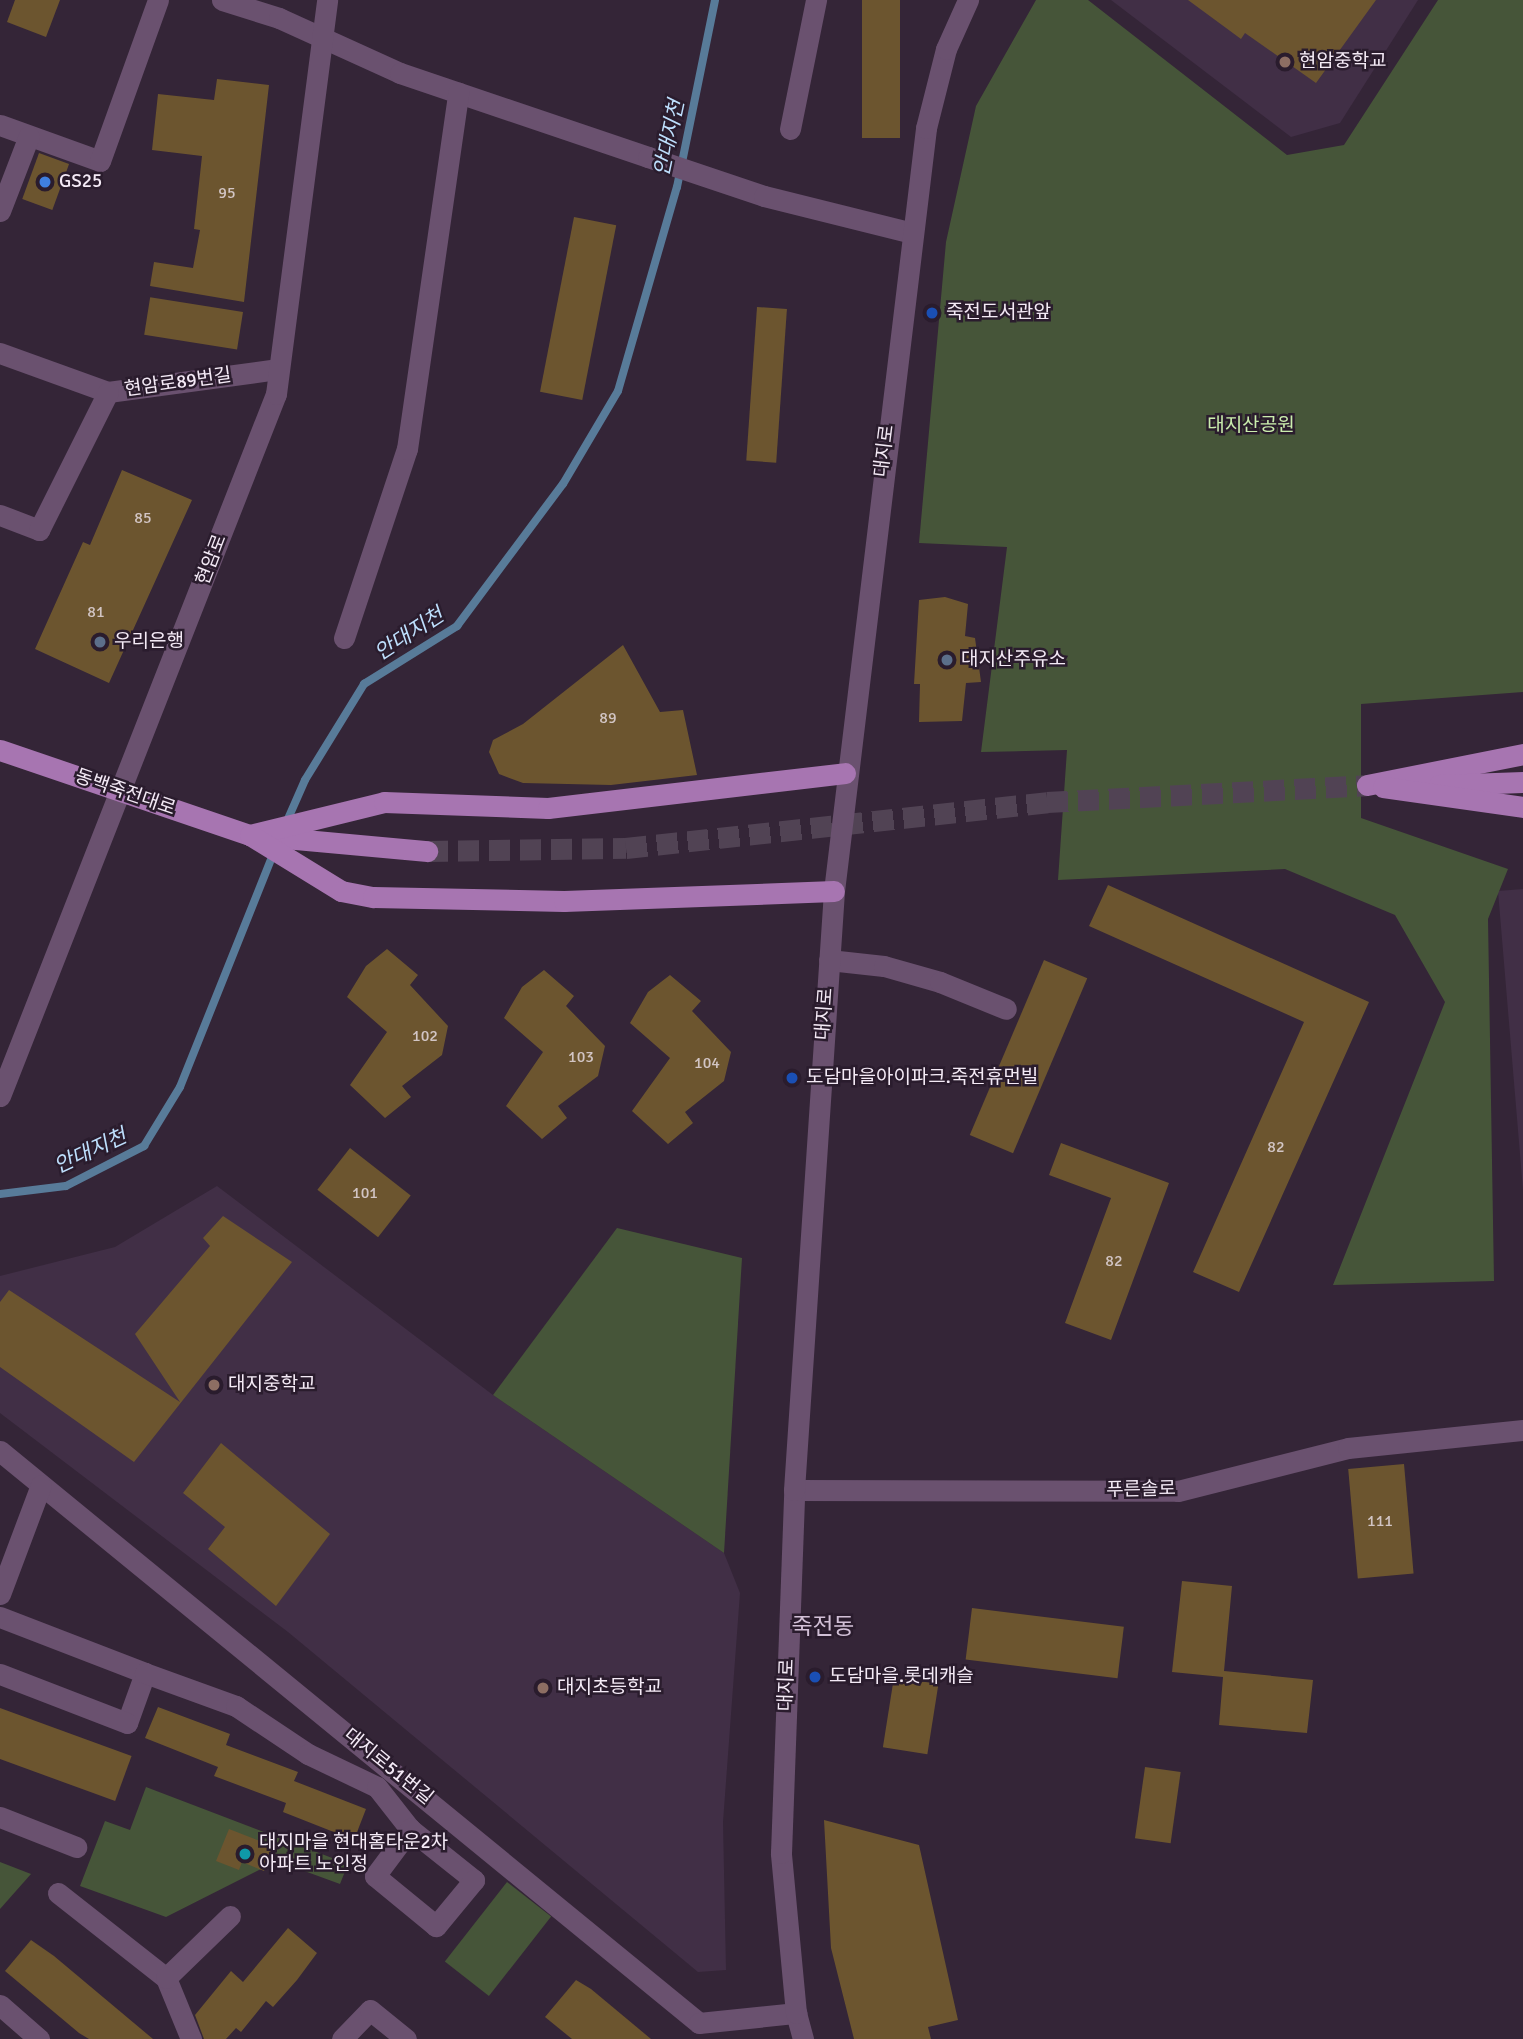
<!DOCTYPE html>
<html>
<head>
<meta charset="utf-8">
<style>
  body { margin:0 }
  #map { position:relative; width:1523px; height:2039px; overflow:hidden; background:#342537; font-family:Signika,"Noto Sans KR",sans-serif }
  div>[style] { position:absolute }
  .built>* { inset:0; background:#412f46 }
  .green>* { inset:0; background:#465539; transform-origin:0 0 }
  .stream>* { height:8px; margin:-4px; padding:0 4px; transform-origin:4px; border-radius:4px; background:#587b99 }
  .building>* { inset:0; background:#6c552f; transform-origin:0 0 }
  .major-tunnel>* { height:21px; margin-top:-10.5px; transform-origin:0; background:repeating-linear-gradient(90deg,#514354 0 21px,transparent 0 31px) }
  .minor>* { height:21px; margin:-10.5px; padding:0 10.5px; transform-origin:10.5px; border-radius:10.5px; background:#6a516f }
  .major>* { height:21px; margin:-10.5px; padding:0 10.5px; transform-origin:10.5px; border-radius:10.5px; background:#a775b1 }
  .dots>* { width:19px; height:19px; translate:-50% -50%; box-sizing:border-box; border:4px solid #2a1c2d; border-radius:50% }
  span { translate:-50% -50%; white-space:nowrap; text-align:center; line-height:1.15; -webkit-text-stroke:5px #2a1c2d; paint-order:stroke }
  .number-label { font-size:16px; color:#d2c5c4 }
  .number-label span { -webkit-text-stroke-width:0 }
  .poi-label { font-size:19px; color:#f4eaf6 }
  .left { translate:0 -50%; text-align:left }
  .street-label { font-size:19px; color:#f4eaf6 }
  .park-label { font-size:19px; color:#caedad }
  .water-label { font-size:21px; color:#bedffd; font-style:italic }
  .quarter-label { font-size:23px; color:#d2c0d7 }
</style>
</head>
<body>
<div id="map">
  <div class="built">
    <i style="clip-path:polygon(1111px 0,1418px 0,1340px 123px,1291px 137px)"></i>
    <i style="clip-path:polygon(1523px 889px,1523px 1190px,1498px 891px)"></i>
    <i style="clip-path:polygon(217px 1186px,493px 1395px,724px 1553px,740px 1593px,723px 1822px,726px 1970px,698px 1972px,288px 1632px,0 1413px,0 1276px,115px 1247px)"></i>
  </div>
  <div class="green">
    <i style="clip-path:polygon(1036px 0,1088px 0,1287px 155px,1344px 145px,1438px 0,1523px 0,1523px 692px,1361px 704px,1361px 818px,1508px 869px,1488px 919px,1494px 1281px,1333px 1285px,1445px 1002px,1395px 915px,1285px 869px,1058px 880px,1067px 750px,981px 752px,1007px 547px,919px 543px,946px 242px,976px 106px)"></i>
    <i style="clip-path:polygon(617px 1228px,742px 1258px,724px 1553px,493px 1395px)"></i>
    <i style="clip-path:polygon(146px 1787px,348px 1864px,340px 1884px,277px 1861px,166px 1917px,80px 1886px,105px 1821px,130px 1830px)"></i>
    <i style="clip-path:polygon(0 1862px,31px 1874px,0 1909px)"></i>
    <i style="left:507px;top:1882px;width:56px;height:101px;rotate:38deg"></i>
  </div>
  <div class="stream">
    <i style="left:287px;top:821px;width:45px;rotate:-66.3deg"></i>
    <i style="left:305px;top:780px;width:113px;rotate:-58.4deg"></i>
    <i style="left:364px;top:684px;width:110px;rotate:-31.9deg"></i>
    <i style="left:457px;top:626px;width:177px;rotate:-53.3deg"></i>
    <i style="left:563px;top:484px;width:108px;rotate:-59.4deg"></i>
    <i style="left:618px;top:391px;width:212px;rotate:-73.9deg"></i>
    <i style="left:677px;top:187px;width:191px;rotate:-78.5deg"></i>
    <i style="left:0;top:1194px;width:66px;rotate:-6.9deg"></i>
    <i style="left:66px;top:1186px;width:88px;rotate:-27.1deg"></i>
    <i style="left:144px;top:1146px;width:69px;rotate:-58.6deg"></i>
    <i style="left:180px;top:1087px;width:253px;rotate:-68.2deg"></i>
  </div>
  <div class="building">
    <i style="clip-path:polygon(15px 0,60px 0,46px 37px,7px 22px)"></i>
    <i style="left:862px;top:0;width:38px;height:138px"></i>
    <i style="clip-path:polygon(1188px 0,1376px 0,1316px 83px,1245px 33px,1241px 39px)"></i>
    <i style="clip-path:polygon(217px 79px,269px 85px,244px 302px,150px 286px,154px 262px,193px 268px,200px 230px,194px 229px,202px 156px,152px 150px,158px 94px,214px 100px)"></i>
    <i style="left:39px;top:153px;width:32px;height:49px;rotate:20deg"></i>
    <i style="left:574px;top:217px;width:43px;height:178px;rotate:11deg"></i>
    <i style="left:757px;top:307px;width:30px;height:154px;rotate:4deg"></i>
    <i style="left:243px;top:312px;width:38px;height:94px;rotate:99deg"></i>
    <i style="clip-path:polygon(122px 470px,192px 500px,109px 683px,35px 649px,83px 542px,90px 545px)"></i>
    <i style="clip-path:polygon(945px 597px,968px 604px,965px 636px,975px 638px,981px 682px,966px 683px,962px 721px,919px 722px,920px 684px,914px 684px,919px 600px)"></i>
    <i style="clip-path:polygon(623px 645px,660px 712px,683px 710px,697px 775px,611px 785px,523px 783px,499px 774px,489px 752px,493px 740px,523px 724px)"></i>
    <i style="clip-path:polygon(1108px 885px,1369px 1002px,1239px 1292px,1193px 1272px,1304px 1022px,1089px 926px)"></i>
    <i style="clip-path:polygon(387px 949px,418px 975px,410px 985px,448px 1026px,442px 1055px,402px 1086px,411px 1097px,385px 1118px,350px 1085px,387px 1032px,347px 997px,366px 966px)"></i>
    <i style="left:1044px;top:960px;width:47px;height:190px;rotate:23deg"></i>
    <i style="clip-path:polygon(544px 970px,574px 996px,566px 1006px,605px 1046px,598px 1076px,558px 1106px,567px 1118px,542px 1139px,506px 1106px,543px 1052px,504px 1018px,522px 987px)"></i>
    <i style="clip-path:polygon(670px 975px,701px 1001px,692px 1011px,731px 1052px,724px 1081px,685px 1112px,693px 1123px,668px 1144px,632px 1111px,670px 1058px,630px 1023px,648px 992px)"></i>
    <i style="clip-path:polygon(1061px 1143px,1169px 1183px,1111px 1340px,1065px 1323px,1111px 1198px,1049px 1175px)"></i>
    <i style="left:350px;top:1148px;width:77px;height:53px;rotate:38deg"></i>
    <i style="clip-path:polygon(223px 1216px,292px 1262px,134px 1462px,0 1367px,0 1302px,9px 1290px,180px 1402px,135px 1334px,210px 1246px,203px 1238px)"></i>
    <i style="clip-path:polygon(221px 1443px,330px 1534px,276px 1606px,208px 1549px,225px 1527px,183px 1493px)"></i>
    <i style="left:1404px;top:1464px;width:110px;height:56px;rotate:85deg"></i>
    <i style="clip-path:polygon(1182px 1581px,1232px 1586px,1224px 1671px,1313px 1680px,1307px 1733px,1219px 1725px,1223px 1677px,1172px 1672px)"></i>
    <i style="left:972px;top:1608px;width:153px;height:52px;rotate:7deg"></i>
    <i style="left:894px;top:1677px;width:45px;height:71px;rotate:9deg"></i>
    <i style="clip-path:polygon(158px 1707px,230px 1734px,226px 1745px,298px 1772px,294px 1781px,366px 1809px,354px 1840px,283px 1812px,286px 1803px,214px 1776px,218px 1767px,145px 1738px)"></i>
    <i style="left:0;top:1708px;width:140px;height:48px;rotate:20deg"></i>
    <i style="left:1145px;top:1767px;width:36px;height:72px;rotate:8deg"></i>
    <i style="clip-path:polygon(824px 1820px,919px 1845px,958px 2020px,928px 2027px,931px 2039px,854px 2039px,831px 1948px)"></i>
    <i style="clip-path:polygon(229px 1829px,273px 1846px,264px 1871px,242px 1862px,239px 1870px,216px 1861px)"></i>
    <i style="clip-path:polygon(288px 1928px,317px 1953px,297px 1980px,273px 2007px,266px 2001px,241px 2032px,236px 2028px,226px 2039px,204px 2039px,195px 2015px,231px 1971px,243px 1982px)"></i>
    <i style="clip-path:polygon(31px 1940px,54px 1956px,153px 2039px,89px 2039px,79px 2033px,5px 1971px)"></i>
    <i style="clip-path:polygon(576px 1980px,591px 1989px,651px 2039px,572px 2039px,545px 2017px)"></i>
  </div>
  <div class="major-tunnel">
    <i style="left:427px;top:851px;width:199px;rotate:-0.9deg"></i>
    <i style="left:626px;top:848px;width:424px;rotate:-6.2deg"></i>
    <i style="left:1047px;top:802px;width:320px;rotate:-3deg"></i>
  </div>
  <div class="minor">
    <i style="left:222px;top:0;width:60px;rotate:17.5deg"></i>
    <i style="left:279px;top:18px;width:133px;rotate:24.4deg"></i>
    <i style="left:400px;top:73px;width:262px;rotate:18.7deg"></i>
    <i style="left:648px;top:157px;width:122px;rotate:18.6deg"></i>
    <i style="left:764px;top:196px;width:153px;rotate:14deg"></i>
    <i style="left:0;top:125px;width:106px;rotate:19.8deg"></i>
    <i style="left:100px;top:161px;width:171px;rotate:-70.2deg"></i>
    <i style="left:790px;top:129px;width:132px;rotate:-78.6deg"></i>
    <i style="left:0;top:211px;width:80px;rotate:-68.9deg"></i>
    <i style="left:0;top:353px;width:115px;rotate:19.9deg"></i>
    <i style="left:108px;top:392px;width:172px;rotate:-7.7deg"></i>
    <i style="left:0;top:515px;width:42px;rotate:21deg"></i>
    <i style="left:39px;top:530px;width:154px;rotate:-63.4deg"></i>
    <i style="left:344px;top:638px;width:199px;rotate:-71.6deg"></i>
    <i style="left:407px;top:449px;width:360px;rotate:-81.8deg"></i>
    <i style="left:829px;top:960px;width:55px;rotate:6.2deg"></i>
    <i style="left:884px;top:966px;width:58px;rotate:15.9deg"></i>
    <i style="left:940px;top:982px;width:71px;rotate:22.2deg"></i>
    <i style="left:0;top:1096px;width:754px;rotate:-68.54deg"></i>
    <i style="left:276px;top:394px;width:397px;rotate:-82.6deg"></i>
    <i style="left:0;top:1451px;width:903px;rotate:39.29deg"></i>
    <i style="left:699px;top:2023px;width:98px;rotate:-5.9deg"></i>
    <i style="left:794px;top:1490px;width:384px;rotate:0.1deg"></i>
    <i style="left:1178px;top:1491px;width:175px;rotate:-14.2deg"></i>
    <i style="left:1348px;top:1448px;width:176px;rotate:-5.9deg"></i>
    <i style="left:0;top:1594px;width:116px;rotate:-69.4deg"></i>
    <i style="left:0;top:1617px;width:155px;rotate:21.1deg"></i>
    <i style="left:145px;top:1673px;width:53px;rotate:109.8deg"></i>
    <i style="left:127px;top:1723px;width:136px;rotate:-158.9deg"></i>
    <i style="left:145px;top:1673px;width:97px;rotate:19.9deg"></i>
    <i style="left:236px;top:1706px;width:87px;rotate:33.7deg"></i>
    <i style="left:308px;top:1754px;width:76px;rotate:25.6deg"></i>
    <i style="left:377px;top:1787px;width:53px;rotate:51.8deg"></i>
    <i style="left:410px;top:1829px;width:82px;rotate:38.6deg"></i>
    <i style="left:474px;top:1880px;width:60px;rotate:129.6deg"></i>
    <i style="left:436px;top:1926px;width:79px;rotate:-140.7deg"></i>
    <i style="left:375px;top:1876px;width:59px;rotate:-53.3deg"></i>
    <i style="left:0;top:1817px;width:82px;rotate:21.5deg"></i>
    <i style="left:58px;top:1893px;width:137px;rotate:38.2deg"></i>
    <i style="left:166px;top:1978px;width:66px;rotate:67.7deg"></i>
    <i style="left:166px;top:1978px;width:89px;rotate:-44.1deg"></i>
    <i style="left:0;top:2005px;width:52px;rotate:41.1deg"></i>
    <i style="left:342px;top:2039px;width:40px;rotate:-46deg"></i>
    <i style="left:370px;top:2010px;width:46px;rotate:38.9deg"></i>
    <i style="left:803px;top:2039px;width:27px;rotate:-105deg"></i>
    <i style="left:796px;top:2013px;width:161px;rotate:-95.4deg"></i>
    <i style="left:781px;top:1853px;width:363px;rotate:-87.9deg"></i>
    <i style="left:794px;top:1490px;width:600px;rotate:-86.18deg"></i>
    <i style="left:834px;top:891px;width:769px;rotate:-83.12deg"></i>
    <i style="left:926px;top:128px;width:81px;rotate:-75.8deg"></i>
    <i style="left:946px;top:49px;width:54px;rotate:-65.8deg"></i>
  </div>
  <div class="major">
    <i style="left:0;top:750px;width:264px;rotate:18.8deg"></i>
    <i style="left:250px;top:835px;width:178px;rotate:5.2deg"></i>
    <i style="left:1367px;top:785px;width:159px;rotate:-11.2deg"></i>
    <i style="left:1439px;top:785px;width:84px;rotate:-2deg"></i>
    <i style="left:1383px;top:787px;width:141px;rotate:8.1deg"></i>
    <i style="left:250px;top:835px;width:138px;rotate:-13.8deg"></i>
    <i style="left:384px;top:802px;width:164px;rotate:2.1deg"></i>
    <i style="left:548px;top:808px;width:299px;rotate:-6.7deg"></i>
    <i style="left:250px;top:835px;width:107px;rotate:31.6deg"></i>
    <i style="left:341px;top:891px;width:33px;rotate:11deg"></i>
    <i style="left:373px;top:897px;width:191px;rotate:1.2deg"></i>
    <i style="left:564px;top:901px;width:270px;rotate:-2.1deg"></i>
  </div>
  <div class="dots">
    <i style="left:1285px;top:62px;background:#8d6e63"></i>
    <i style="left:45px;top:182px;background:#3f7fe0"></i>
    <i style="left:932px;top:313px;background:#1a4fb4"></i>
    <i style="left:100px;top:642px;background:#5c6f8a"></i>
    <i style="left:947px;top:660px;background:#5c6f8a"></i>
    <i style="left:792px;top:1078px;background:#1a4fb4"></i>
    <i style="left:214px;top:1385px;background:#8d6e63"></i>
    <i style="left:815px;top:1677px;background:#1a4fb4"></i>
    <i style="left:543px;top:1688px;background:#8d6e63"></i>
    <i style="left:245px;top:1854px;background:#0f9aa8"></i>
  </div>
  <div class="number-label">
    <span style="left:227px;top:193px">95</span>
    <span style="left:143px;top:518px">85</span>
    <span style="left:96px;top:612px">81</span>
    <span style="left:608px;top:718px">89</span>
    <span style="left:425px;top:1036px">102</span>
    <span style="left:581px;top:1057px">103</span>
    <span style="left:707px;top:1063px">104</span>
    <span style="left:1276px;top:1147px">82</span>
    <span style="left:365px;top:1193px">101</span>
    <span style="left:1114px;top:1261px">82</span>
    <span style="left:1380px;top:1521px">111</span>
  </div>
  <div class="poi-label">
    <span class="left" style="left:1299px;top:62px">현암중학교</span>
    <span class="left" style="left:59px;top:182px">GS25</span>
    <span class="left" style="left:946px;top:313px">죽전도서관앞</span>
    <span class="left" style="left:114px;top:642px">우리은행</span>
    <span class="left" style="left:961px;top:660px">대지산주유소</span>
    <span class="left" style="left:806px;top:1078px">도담마을아이파크.죽전휴먼빌</span>
    <span class="left" style="left:228px;top:1385px">대지중학교</span>
    <span class="left" style="left:829px;top:1677px">도담마을.롯데캐슬</span>
    <span class="left" style="left:557px;top:1688px">대지초등학교</span>
    <span class="left" style="left:259px;top:1854px">대지마을 현대홈타운2차<br>아파트 노인정</span>
  </div>
  <div class="street-label">
    <span style="left:178px;top:383px;rotate:-8deg">현암로89번길</span>
    <span style="left:885px;top:451px;rotate:-83deg">대지로</span>
    <span style="left:212px;top:560px;rotate:-69deg">현암로</span>
    <span style="left:125px;top:793px;rotate:19deg">동백죽전대로</span>
    <span style="left:825px;top:1014px;rotate:-86deg">대지로</span>
    <span style="left:1141px;top:1490px;rotate:-1deg">푸른솔로</span>
    <span style="left:787px;top:1685px;rotate:-88deg">대지로</span>
    <span style="left:388px;top:1767px;rotate:39deg">대지로51번길</span>
  </div>
  <div class="park-label">
    <span style="left:1251px;top:426px">대지산공원</span>
  </div>
  <div class="water-label">
    <span style="left:669px;top:138px;rotate:-78deg">안대지천</span>
    <span style="left:409px;top:634px;rotate:-33deg">안대지천</span>
    <span style="left:90px;top:1151px;rotate:-25deg">안대지천</span>
  </div>
  <div class="quarter-label">
    <span style="left:823px;top:1627px">죽전동</span>
  </div>
</div>
</body>
</html>
